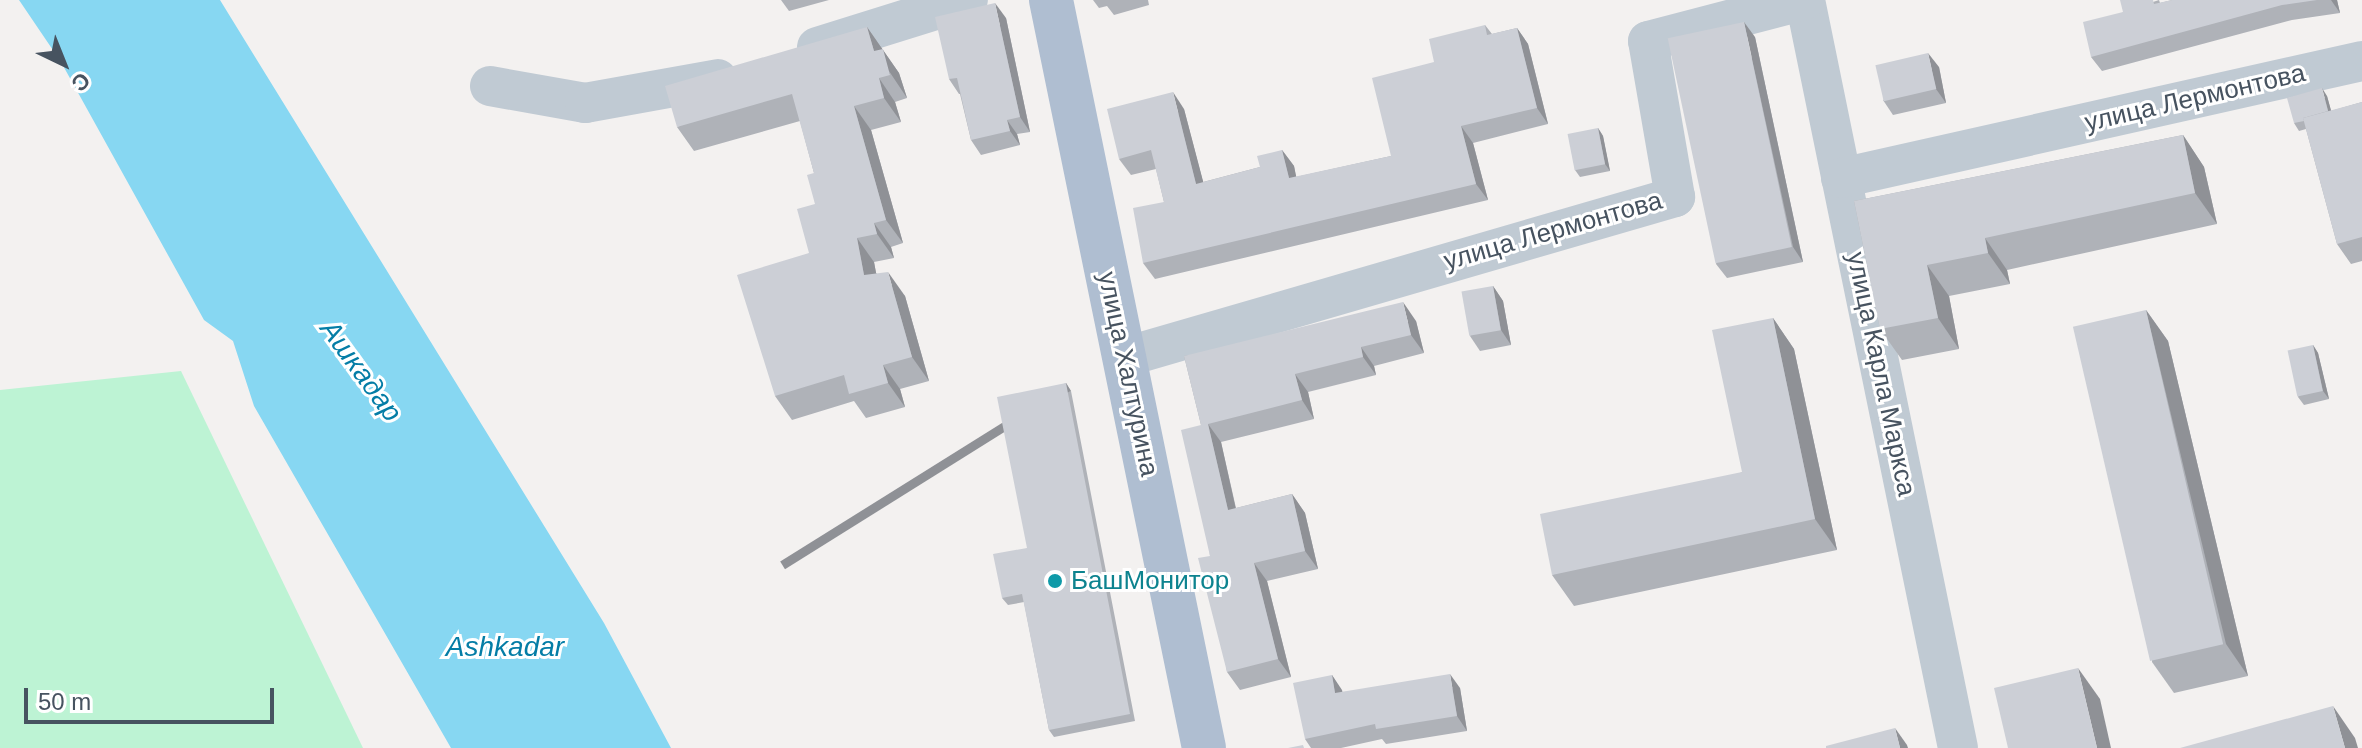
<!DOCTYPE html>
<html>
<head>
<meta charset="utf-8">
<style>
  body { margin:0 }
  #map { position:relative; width:2362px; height:748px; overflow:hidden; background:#f3f1f0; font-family:Helvetica,sans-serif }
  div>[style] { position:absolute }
  .green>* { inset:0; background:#bdf3d4 }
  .water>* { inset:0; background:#87d7f2 }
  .minor>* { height:40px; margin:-20px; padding:0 20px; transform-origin:20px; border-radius:20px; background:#c0cad3 }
  .major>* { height:44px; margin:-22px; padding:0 22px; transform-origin:22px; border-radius:22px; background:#afbed1 }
  .wall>* { inset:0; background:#afb2b8 }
  .shaded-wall>* { inset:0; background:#8f9196; transform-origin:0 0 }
  .building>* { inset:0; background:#cccfd6; transform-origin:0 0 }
  .dots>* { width:22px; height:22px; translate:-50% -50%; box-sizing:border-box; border:4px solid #fff; border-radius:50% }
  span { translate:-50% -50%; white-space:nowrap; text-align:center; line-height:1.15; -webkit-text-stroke:6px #fff; paint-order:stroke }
  .street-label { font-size:26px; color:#475360 }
  .culture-label { font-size:26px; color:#0d838f }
  .left { translate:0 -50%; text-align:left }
  .water-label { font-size:28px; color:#047da6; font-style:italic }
  .north { position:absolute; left:24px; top:24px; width:80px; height:80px; -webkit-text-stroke:6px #fff; paint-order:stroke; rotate:137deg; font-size:22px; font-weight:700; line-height:32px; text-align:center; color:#475360 }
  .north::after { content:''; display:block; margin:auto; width:28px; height:36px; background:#475360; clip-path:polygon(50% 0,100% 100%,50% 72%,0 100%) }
  .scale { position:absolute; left:24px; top:688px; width:250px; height:36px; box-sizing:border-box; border:4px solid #475360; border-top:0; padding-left:10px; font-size:24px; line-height:28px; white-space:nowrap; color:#475360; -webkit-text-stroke:6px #fff; paint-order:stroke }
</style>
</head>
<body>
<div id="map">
  <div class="green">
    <i style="clip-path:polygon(181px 371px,363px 748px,0 748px,0 390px)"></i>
  </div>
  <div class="water">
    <i style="clip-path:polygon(19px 0,220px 0,604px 623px,671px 748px,451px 748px,254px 406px,233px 341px,204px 320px,61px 62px)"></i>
  </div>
  <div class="minor">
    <i style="left:1805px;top:0;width:763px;rotate:78.44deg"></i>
    <i style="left:817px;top:47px;width:158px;rotate:-17.3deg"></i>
    <i style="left:490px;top:86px;width:97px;rotate:10.1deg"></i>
    <i style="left:585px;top:103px;width:135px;rotate:-10.2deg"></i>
    <i style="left:1841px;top:178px;width:534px;rotate:-12.66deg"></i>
    <i style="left:1125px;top:357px;width:573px;rotate:-16.22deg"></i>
    <i style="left:1675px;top:197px;width:158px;rotate:-99.8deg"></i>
    <i style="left:1648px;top:41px;width:162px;rotate:-14.6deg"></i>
  </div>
  <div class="major">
    <i style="left:1051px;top:0;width:763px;rotate:78.44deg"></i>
  </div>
  <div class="wall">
    <i style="clip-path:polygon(781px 0,829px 0,789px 11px)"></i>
    <i style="clip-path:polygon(1093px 0,1148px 0,1149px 5px,1114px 15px,1107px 6px,1099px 8px)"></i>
    <i style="clip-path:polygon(2159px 0,2160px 3px,2172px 0,2337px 0,2340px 13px,2292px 20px,2102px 71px,2091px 57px,2123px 12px)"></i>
    <i style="clip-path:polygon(1006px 18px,1030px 132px,1017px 134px,1020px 145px,981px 155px,971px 140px,960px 94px,959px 94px,949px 79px)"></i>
    <i style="clip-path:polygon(1485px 25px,1492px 34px,1517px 28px,1528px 44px,1548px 124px,1473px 143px,1488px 200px,1155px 279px,1143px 263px,1164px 202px,1156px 169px,1131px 175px,1119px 159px,1184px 109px,1203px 182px,1260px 167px,1282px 150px,1294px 166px,1296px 177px,1391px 156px)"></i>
    <i style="clip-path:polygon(867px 27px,899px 73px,907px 98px,895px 102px,901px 122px,871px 130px,903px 243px,891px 247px,894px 258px,874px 262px,876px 273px,905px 296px,929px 381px,900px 389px,905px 407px,866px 418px,854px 401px,792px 420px,775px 396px,809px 253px,815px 204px,814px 173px,800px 121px,694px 151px,677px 127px)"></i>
    <i style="clip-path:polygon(1755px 37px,1803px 262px,1727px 278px,1716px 264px)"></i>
    <i style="clip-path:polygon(1939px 67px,1946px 103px,1893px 115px,1883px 100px)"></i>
    <i style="clip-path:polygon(2327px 96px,2331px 111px,2362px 102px,2362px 261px,2351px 264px,2337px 244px,2306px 129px,2299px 131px,2294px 123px)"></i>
    <i style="clip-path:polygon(1598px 128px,1603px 136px,1610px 171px,1580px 177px,1575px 170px)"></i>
    <i style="clip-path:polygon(2183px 135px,2204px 167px,2217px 224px,2007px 270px,2010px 284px,1949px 296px,1959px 349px,1902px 360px,1880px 329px,1854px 201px)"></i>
    <i style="clip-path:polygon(1493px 286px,1503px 301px,1511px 345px,1480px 351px,1470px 336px)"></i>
    <i style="clip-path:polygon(2146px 310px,2168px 341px,2248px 676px,2174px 693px,2152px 662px)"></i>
    <i style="clip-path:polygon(1773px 318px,1794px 349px,1837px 550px,1574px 606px,1552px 575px,1742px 472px)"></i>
    <i style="clip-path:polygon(1416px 321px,1424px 353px,1374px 366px,1376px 375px,1308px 392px,1314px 419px,1221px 442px,1236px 508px,1292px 494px,1305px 513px,1318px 569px,1267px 581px,1291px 677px,1240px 690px,1227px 672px,1210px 556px,1201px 425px,1184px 356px)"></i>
    <i style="clip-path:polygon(2313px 345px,2318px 353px,2329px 399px,2304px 405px,2298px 397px)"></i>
    <i style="clip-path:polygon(1066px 383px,1071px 391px,1135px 721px,1054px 737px,1049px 730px,1024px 602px,1008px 605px,1002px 598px,1027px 548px)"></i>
    <i style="clip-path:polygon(1332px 675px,1342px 692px,1460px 688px,1467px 731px,1386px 744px,1382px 739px,1341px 748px,1311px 748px,1305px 739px)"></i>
  </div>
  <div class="shaded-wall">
    <i style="clip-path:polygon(2331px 0,2337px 0,2340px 13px)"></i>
    <i style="clip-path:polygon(995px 3px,1006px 18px,1030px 132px,1020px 117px)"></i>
    <i style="clip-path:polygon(1744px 22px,1755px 37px,1803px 262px,1793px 247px)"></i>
    <i style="clip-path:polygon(867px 27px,899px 73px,907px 98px,889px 71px,890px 75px,874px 51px)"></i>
    <i style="clip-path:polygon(1517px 28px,1528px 44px,1548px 124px,1537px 108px)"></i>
    <i style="clip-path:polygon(1928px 53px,1939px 67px,1946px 103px,1936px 89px)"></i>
    <i style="clip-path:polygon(879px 78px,895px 102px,901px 122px,884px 98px)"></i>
    <i style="clip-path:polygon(2322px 88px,2327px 96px,2334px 121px,2329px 114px)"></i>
    <i style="clip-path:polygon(1173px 92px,1184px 109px,1208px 200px,1196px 184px)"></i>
    <i style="clip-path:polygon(854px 106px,871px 130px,903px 243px,886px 220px)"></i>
    <i style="clip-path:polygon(1007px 120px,1017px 134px,1020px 145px,1010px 131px)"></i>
    <i style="clip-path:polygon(1461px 126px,1473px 143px,1488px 200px,1476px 184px)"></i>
    <i style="clip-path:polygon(1598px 128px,1603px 136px,1610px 171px,1605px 164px)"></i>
    <i style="clip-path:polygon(2183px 135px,2204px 167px,2217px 224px,2195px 193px)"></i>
    <i style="clip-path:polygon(1282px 150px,1294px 166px,1300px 195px,1289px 178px)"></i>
    <i style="clip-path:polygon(874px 223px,891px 247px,894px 258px,877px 234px)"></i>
    <i style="clip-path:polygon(857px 238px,874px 262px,881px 299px,864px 275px)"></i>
    <i style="clip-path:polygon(1985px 238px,2007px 270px,2010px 284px,1988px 253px)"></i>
    <i style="clip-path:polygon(1927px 265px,1949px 296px,1959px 349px,1938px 318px)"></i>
    <i style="clip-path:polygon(888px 272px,905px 296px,929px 381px,912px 357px)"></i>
    <i style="clip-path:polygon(1493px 286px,1503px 301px,1511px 345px,1501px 330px)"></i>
    <i style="clip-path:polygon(1403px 302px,1416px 321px,1424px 353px,1411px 335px)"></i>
    <i style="clip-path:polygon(2146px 310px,2168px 341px,2248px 676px,2226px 644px)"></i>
    <i style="clip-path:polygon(1773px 318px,1794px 349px,1837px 550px,1815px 519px)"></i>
    <i style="clip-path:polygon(2313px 345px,2318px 353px,2329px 399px,2323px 391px)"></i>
    <i style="clip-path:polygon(1361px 347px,1374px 366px,1376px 375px,1363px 357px)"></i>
    <i style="clip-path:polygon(883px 365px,900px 389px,905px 407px,888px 383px)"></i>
    <i style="clip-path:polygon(1295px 374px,1308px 392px,1314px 419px,1302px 400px)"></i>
    <i style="left:1066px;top:383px;width:9px;height:337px;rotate:58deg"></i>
    <i style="clip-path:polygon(1208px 424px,1221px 442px,1240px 528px,1228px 510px)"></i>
    <i style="clip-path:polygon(1292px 494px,1305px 513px,1318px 569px,1305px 551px)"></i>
    <i style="clip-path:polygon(1254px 563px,1267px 581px,1291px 677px,1278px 659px)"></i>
    <i style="clip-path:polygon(2078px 668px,2100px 699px,2111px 748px,2097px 748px)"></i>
    <i style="clip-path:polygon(1450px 674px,1460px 688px,1467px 731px,1457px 716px)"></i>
    <i style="clip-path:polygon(1332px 675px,1342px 690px,1346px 708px,1335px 693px)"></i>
    <i style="clip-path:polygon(2333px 706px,2355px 738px,2358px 748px,2345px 748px)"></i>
    <i style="clip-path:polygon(1895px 728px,1907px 745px,1908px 748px,1900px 748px)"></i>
  </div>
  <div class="building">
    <i style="clip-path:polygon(2120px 0,2153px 0,2154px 4px,2172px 0,2317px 0,2282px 5px,2091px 57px,2083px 22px,2123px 12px)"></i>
    <i style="clip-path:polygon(995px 3px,1020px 117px,1007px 120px,1010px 131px,971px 140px,957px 78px,949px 79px,935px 17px)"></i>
    <i style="left:1744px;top:22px;width:230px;height:78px;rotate:78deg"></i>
    <i style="clip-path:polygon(1485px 25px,1487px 35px,1517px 28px,1537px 108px,1461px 126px,1476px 184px,1143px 263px,1133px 208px,1164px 202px,1151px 150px,1119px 159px,1107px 109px,1173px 92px,1196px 184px,1260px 167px,1257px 156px,1282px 150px,1289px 178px,1391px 156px,1372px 78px,1434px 62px,1429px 39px)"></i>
    <i style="clip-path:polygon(867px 27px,874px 51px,883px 49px,890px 75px,879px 78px,884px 98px,854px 106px,886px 220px,874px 223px,877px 234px,857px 238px,864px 275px,888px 272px,912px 357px,883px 365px,888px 383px,849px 394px,844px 375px,775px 396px,737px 275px,809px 253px,797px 209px,815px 204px,807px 175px,814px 173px,792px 94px,677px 127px,665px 86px)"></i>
    <i style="left:1928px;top:53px;width:37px;height:54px;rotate:77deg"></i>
    <i style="clip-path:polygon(2322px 88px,2328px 111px,2303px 118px,2304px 121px,2294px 123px,2287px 98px)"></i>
    <i style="clip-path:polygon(2362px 102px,2362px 237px,2337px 244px,2303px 118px)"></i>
    <i style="left:1598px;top:128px;width:37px;height:31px;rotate:79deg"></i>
    <i style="clip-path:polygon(2183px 135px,2195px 193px,1985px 238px,1988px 253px,1927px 265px,1938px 318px,1880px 329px,1854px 201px)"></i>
    <i style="left:1493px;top:286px;width:45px;height:32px;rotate:80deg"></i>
    <i style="clip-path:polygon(1403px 302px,1411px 335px,1361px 347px,1363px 357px,1295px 374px,1302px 400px,1208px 424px,1228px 510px,1292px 494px,1305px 551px,1254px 563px,1278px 659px,1227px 672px,1198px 558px,1210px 556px,1181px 430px,1201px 425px,1184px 356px)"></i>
    <i style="left:2146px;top:310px;width:343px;height:75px;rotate:77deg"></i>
    <i style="clip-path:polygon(1773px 318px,1815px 519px,1552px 575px,1540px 514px,1742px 472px,1712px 330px)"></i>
    <i style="left:2313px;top:345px;width:47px;height:26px;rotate:78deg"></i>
    <i style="clip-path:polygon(1066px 383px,1130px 714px,1049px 730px,1022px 594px,1002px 598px,993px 554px,1027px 548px,997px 397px)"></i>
    <i style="clip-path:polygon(2078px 668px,2097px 748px,2008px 748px,1994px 688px)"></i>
    <i style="clip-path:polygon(1450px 674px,1457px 716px,1376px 729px,1375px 724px,1305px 739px,1293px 683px,1332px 675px,1335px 693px)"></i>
    <i style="clip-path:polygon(2333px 706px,2345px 748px,2180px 748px)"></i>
    <i style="clip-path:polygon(1895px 728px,1900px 748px,1826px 748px,1826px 746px)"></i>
    <i style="clip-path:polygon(1303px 745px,1304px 748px,1288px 748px)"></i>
  </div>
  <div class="dots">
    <i style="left:1055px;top:581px;background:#0f9aa8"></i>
  </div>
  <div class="street-label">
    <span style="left:2195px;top:98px;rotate:-13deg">улица Лермонтова</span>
    <span style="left:1553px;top:231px;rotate:-16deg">улица Лермонтова</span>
    <span style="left:1128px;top:374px;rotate:78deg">улица Халтурина</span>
    <span style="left:1881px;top:374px;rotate:78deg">улица Карла Маркса</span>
  </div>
  <div class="culture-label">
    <span class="left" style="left:1071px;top:581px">БашМонитор</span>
  </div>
  <div class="water-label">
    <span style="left:361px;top:371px;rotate:54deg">Ашкадар</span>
    <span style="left:505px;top:647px">Ashkadar</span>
  </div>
  <div class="north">С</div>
  <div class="scale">50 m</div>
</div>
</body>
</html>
